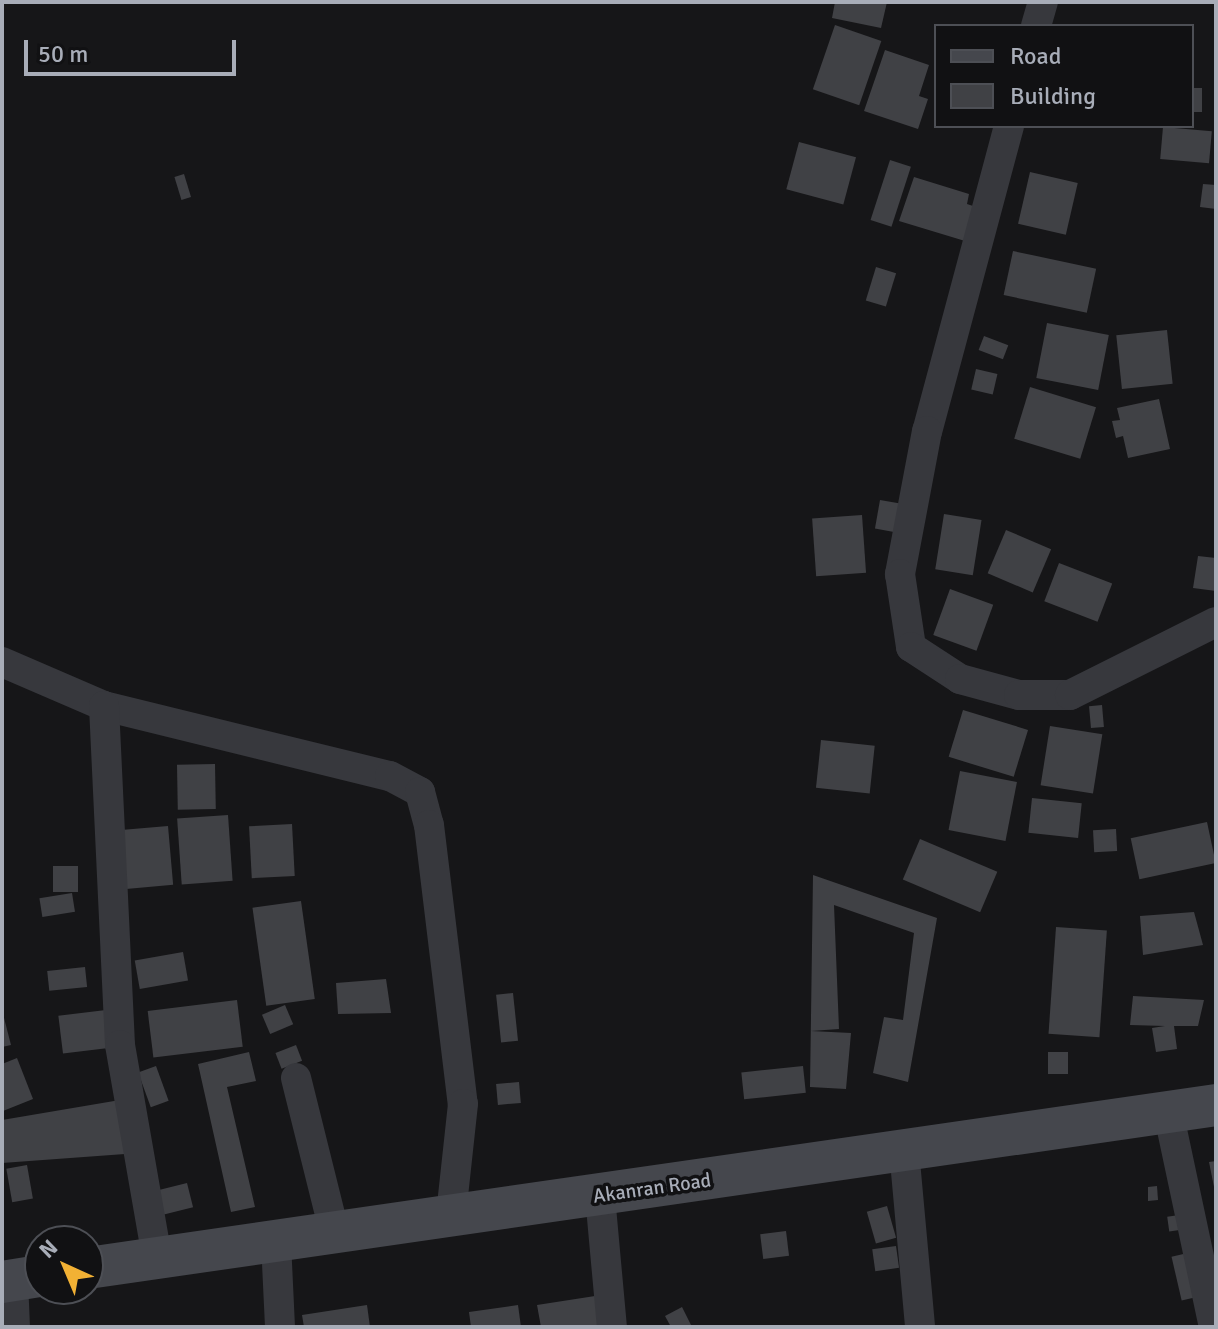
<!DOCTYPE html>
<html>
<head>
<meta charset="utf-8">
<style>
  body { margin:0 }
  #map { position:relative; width:1218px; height:1329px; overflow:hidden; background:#161618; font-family:Signika,sans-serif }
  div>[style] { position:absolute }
  .building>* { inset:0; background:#404145; transform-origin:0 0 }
  .street>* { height:30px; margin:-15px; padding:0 15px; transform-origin:15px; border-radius:15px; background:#37383d }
  .secondary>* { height:42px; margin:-21px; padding:0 21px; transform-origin:21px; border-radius:21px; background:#45474d }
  span { translate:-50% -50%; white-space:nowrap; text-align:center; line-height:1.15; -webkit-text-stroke:7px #111113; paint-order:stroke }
  .street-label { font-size:20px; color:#a8adb8 }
  .frame { position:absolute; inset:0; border:4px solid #a8adb8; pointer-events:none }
  .legend { position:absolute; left:934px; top:24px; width:260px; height:104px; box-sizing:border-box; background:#111113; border:2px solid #4d4f55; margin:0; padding:10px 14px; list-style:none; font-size:24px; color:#a8adb8 }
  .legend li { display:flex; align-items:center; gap:16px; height:40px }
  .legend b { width:40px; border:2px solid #4d4f55 }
  .north { position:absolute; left:24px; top:1225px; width:80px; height:80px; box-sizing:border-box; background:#111113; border:2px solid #4d4f55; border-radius:50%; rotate:316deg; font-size:22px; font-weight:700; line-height:32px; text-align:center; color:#a8adb8 }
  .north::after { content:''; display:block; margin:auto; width:28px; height:36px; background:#f2b134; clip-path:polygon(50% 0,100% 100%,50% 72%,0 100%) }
  .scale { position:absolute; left:24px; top:40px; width:212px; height:36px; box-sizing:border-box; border:4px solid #a8adb8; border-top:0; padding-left:10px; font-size:24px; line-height:28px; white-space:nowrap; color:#a8adb8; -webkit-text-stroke:6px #111113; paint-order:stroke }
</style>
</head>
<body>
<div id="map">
  <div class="building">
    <i style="clip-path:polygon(835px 2px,887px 2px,881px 28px,832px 18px)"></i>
    <i style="left:835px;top:25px;width:49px;height:68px;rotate:19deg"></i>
    <i style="clip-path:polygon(885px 50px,929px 65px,919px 96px,928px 99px,918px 129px,864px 111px)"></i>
    <i style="left:1192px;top:88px;width:10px;height:24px"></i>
    <i style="left:1163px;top:127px;width:49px;height:32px;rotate:5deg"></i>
    <i style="left:799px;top:142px;width:59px;height:49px;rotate:15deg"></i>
    <i style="left:890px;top:160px;width:22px;height:63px;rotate:18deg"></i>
    <i style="left:1030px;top:172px;width:49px;height:53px;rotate:13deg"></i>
    <i style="left:184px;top:174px;width:24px;height:10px;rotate:73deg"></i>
    <i style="clip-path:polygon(914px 177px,969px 194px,967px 204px,976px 207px,965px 241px,899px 221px)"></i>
    <i style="clip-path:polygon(1203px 184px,1216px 185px,1216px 209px,1200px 207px)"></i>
    <i style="left:1013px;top:251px;width:85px;height:45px;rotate:12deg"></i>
    <i style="left:876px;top:267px;width:21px;height:35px;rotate:17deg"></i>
    <i style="left:1047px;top:323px;width:63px;height:56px;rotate:11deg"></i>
    <i style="left:1167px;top:330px;width:54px;height:51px;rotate:84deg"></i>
    <i style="left:984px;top:336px;width:26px;height:15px;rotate:21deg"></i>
    <i style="left:976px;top:369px;width:22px;height:21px;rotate:13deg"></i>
    <i style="left:1030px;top:387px;width:69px;height:54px;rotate:17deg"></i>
    <i style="clip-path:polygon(1159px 399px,1170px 449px,1128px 458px,1123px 436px,1116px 438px,1112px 421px,1120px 420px,1117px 408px)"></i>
    <i style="left:880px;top:500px;width:22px;height:29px;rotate:10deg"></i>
    <i style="left:944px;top:514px;width:38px;height:56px;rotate:9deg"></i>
    <i style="left:862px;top:515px;width:58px;height:50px;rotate:86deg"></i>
    <i style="left:1006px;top:530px;width:49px;height:47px;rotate:23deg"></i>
    <i style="clip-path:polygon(1198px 556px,1216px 558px,1216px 591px,1193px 588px)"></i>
    <i style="left:1059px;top:563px;width:57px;height:41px;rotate:21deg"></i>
    <i style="left:950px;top:589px;width:46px;height:49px;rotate:20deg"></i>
    <i style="left:1102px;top:705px;width:22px;height:13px;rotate:85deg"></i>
    <i style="left:963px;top:710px;width:68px;height:49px;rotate:17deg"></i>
    <i style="left:1050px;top:726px;width:53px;height:60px;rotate:9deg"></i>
    <i style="left:821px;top:740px;width:54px;height:48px;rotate:6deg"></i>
    <i style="left:215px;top:764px;width:45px;height:38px;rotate:89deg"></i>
    <i style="left:960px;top:771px;width:58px;height:60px;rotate:11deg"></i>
    <i style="left:1032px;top:798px;width:50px;height:35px;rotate:6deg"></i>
    <i style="left:228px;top:815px;width:66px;height:51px;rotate:86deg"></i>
    <i style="left:1207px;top:822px;width:42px;height:78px;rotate:78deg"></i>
    <i style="left:292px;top:824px;width:52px;height:43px;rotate:87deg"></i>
    <i style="left:168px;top:826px;width:59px;height:50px;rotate:85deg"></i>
    <i style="left:1116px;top:829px;width:22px;height:23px;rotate:87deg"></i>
    <i style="left:920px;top:839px;width:84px;height:44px;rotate:23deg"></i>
    <i style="left:53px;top:866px;width:25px;height:26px"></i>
    <i style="clip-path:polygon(813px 875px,937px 918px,908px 1082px,873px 1073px,884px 1017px,903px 1020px,914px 933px,834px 905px,839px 1029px,811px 1031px,851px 1033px,846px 1089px,810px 1087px)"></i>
    <i style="left:72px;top:893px;width:19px;height:33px;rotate:81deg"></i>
    <i style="left:301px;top:901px;width:99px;height:49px;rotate:82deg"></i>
    <i style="clip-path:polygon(1194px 912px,1203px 945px,1143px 955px,1140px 916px)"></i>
    <i style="left:1056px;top:927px;width:51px;height:107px;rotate:4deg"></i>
    <i style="left:183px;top:952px;width:29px;height:49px;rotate:80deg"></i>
    <i style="left:85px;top:967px;width:20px;height:38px;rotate:84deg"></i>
    <i style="clip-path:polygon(386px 979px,391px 1013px,338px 1014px,336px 983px)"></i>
    <i style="left:513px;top:993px;width:48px;height:17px;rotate:84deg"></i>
    <i style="clip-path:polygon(1133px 996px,1204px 1000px,1198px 1026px,1174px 1026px,1177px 1049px,1156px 1052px,1152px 1028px,1165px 1026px,1130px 1025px)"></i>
    <i style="left:237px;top:1000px;width:47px;height:90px;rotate:83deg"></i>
    <i style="left:285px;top:1005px;width:21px;height:25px;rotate:67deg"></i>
    <i style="clip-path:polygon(2px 1010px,11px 1045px,2px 1047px)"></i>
    <i style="left:106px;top:1010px;width:38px;height:48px;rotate:83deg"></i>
    <i style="left:296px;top:1045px;width:17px;height:22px;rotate:69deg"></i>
    <i style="clip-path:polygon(249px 1052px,256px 1081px,227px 1087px,255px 1207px,231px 1212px,198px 1064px)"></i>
    <i style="left:1048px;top:1052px;width:20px;height:22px"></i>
    <i style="clip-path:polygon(17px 1058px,33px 1099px,3px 1111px,2px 1064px)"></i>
    <i style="left:156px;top:1066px;width:37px;height:19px;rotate:70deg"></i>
    <i style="left:803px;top:1066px;width:27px;height:62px;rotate:84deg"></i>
    <i style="left:519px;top:1082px;width:21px;height:23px;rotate:85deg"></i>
    <i style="clip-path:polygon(120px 1100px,125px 1154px,2px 1163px,2px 1120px)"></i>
    <i style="clip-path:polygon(1216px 1161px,1216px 1192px,1215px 1192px,1209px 1162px)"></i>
    <i style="left:27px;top:1165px;width:34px;height:21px;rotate:80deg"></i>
    <i style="left:187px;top:1183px;width:25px;height:31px;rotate:76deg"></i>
    <i style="clip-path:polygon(1157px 1186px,1158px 1200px,1148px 1201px,1148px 1187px)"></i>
    <i style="left:887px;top:1206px;width:33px;height:21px;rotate:74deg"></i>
    <i style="left:1186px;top:1214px;width:15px;height:19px;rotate:82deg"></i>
    <i style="left:786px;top:1231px;width:25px;height:26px;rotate:83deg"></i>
    <i style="left:896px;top:1246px;width:22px;height:24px;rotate:82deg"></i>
    <i style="left:1192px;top:1252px;width:45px;height:21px;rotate:77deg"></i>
    <i style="clip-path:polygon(595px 1296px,600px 1327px,541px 1327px,537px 1305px)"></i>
    <i style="clip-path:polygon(367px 1305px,370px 1327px,304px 1327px,302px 1315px)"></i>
    <i style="clip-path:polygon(518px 1305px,521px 1327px,471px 1327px,469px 1312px)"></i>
    <i style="clip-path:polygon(682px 1307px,692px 1327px,671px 1327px,665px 1316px)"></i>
  </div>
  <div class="street">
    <i style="left:1036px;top:26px;width:25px;rotate:-74deg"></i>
    <i style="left:1009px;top:126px;width:316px;rotate:105deg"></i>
    <i style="left:927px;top:431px;width:146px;rotate:100.7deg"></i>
    <i style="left:900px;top:574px;width:74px;rotate:81.4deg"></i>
    <i style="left:911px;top:647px;width:59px;rotate:33.1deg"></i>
    <i style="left:960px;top:679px;width:61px;rotate:15.2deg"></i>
    <i style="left:1019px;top:695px;width:51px"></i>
    <i style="left:1070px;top:695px;width:163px;rotate:-26.6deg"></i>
    <i style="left:2px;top:662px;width:111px;rotate:23.3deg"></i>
    <i style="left:104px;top:706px;width:294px;rotate:13.8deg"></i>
    <i style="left:390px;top:776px;width:34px;rotate:28deg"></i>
    <i style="left:420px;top:792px;width:34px;rotate:75deg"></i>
    <i style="left:429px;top:825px;width:281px;rotate:83.1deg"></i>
    <i style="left:463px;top:1104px;width:111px;rotate:96.2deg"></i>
    <i style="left:104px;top:706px;width:339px;rotate:87.3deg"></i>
    <i style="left:120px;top:1045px;width:215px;rotate:80.1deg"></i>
    <i style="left:296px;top:1078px;width:157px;rotate:76deg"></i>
    <i style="left:1168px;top:1111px;width:221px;rotate:78deg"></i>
    <i style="left:904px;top:1150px;width:178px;rotate:84.8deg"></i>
    <i style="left:600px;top:1196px;width:132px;rotate:84.8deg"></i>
    <i style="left:276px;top:1242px;width:85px;rotate:87.3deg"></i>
    <i style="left:13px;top:1280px;width:47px;rotate:87.6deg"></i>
  </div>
  <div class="secondary">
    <i style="left:88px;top:1268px;width:1140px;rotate:-8.22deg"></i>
    <i style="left:2px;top:1282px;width:38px;rotate:-9deg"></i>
  </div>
  <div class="street-label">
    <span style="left:652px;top:1188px;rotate:-8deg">Akanran Road</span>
  </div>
  <div class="frame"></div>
  <ul class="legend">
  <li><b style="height:10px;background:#45474d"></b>Road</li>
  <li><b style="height:22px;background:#404145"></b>Building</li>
  </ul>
  <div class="north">N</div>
  <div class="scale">50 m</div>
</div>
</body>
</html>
